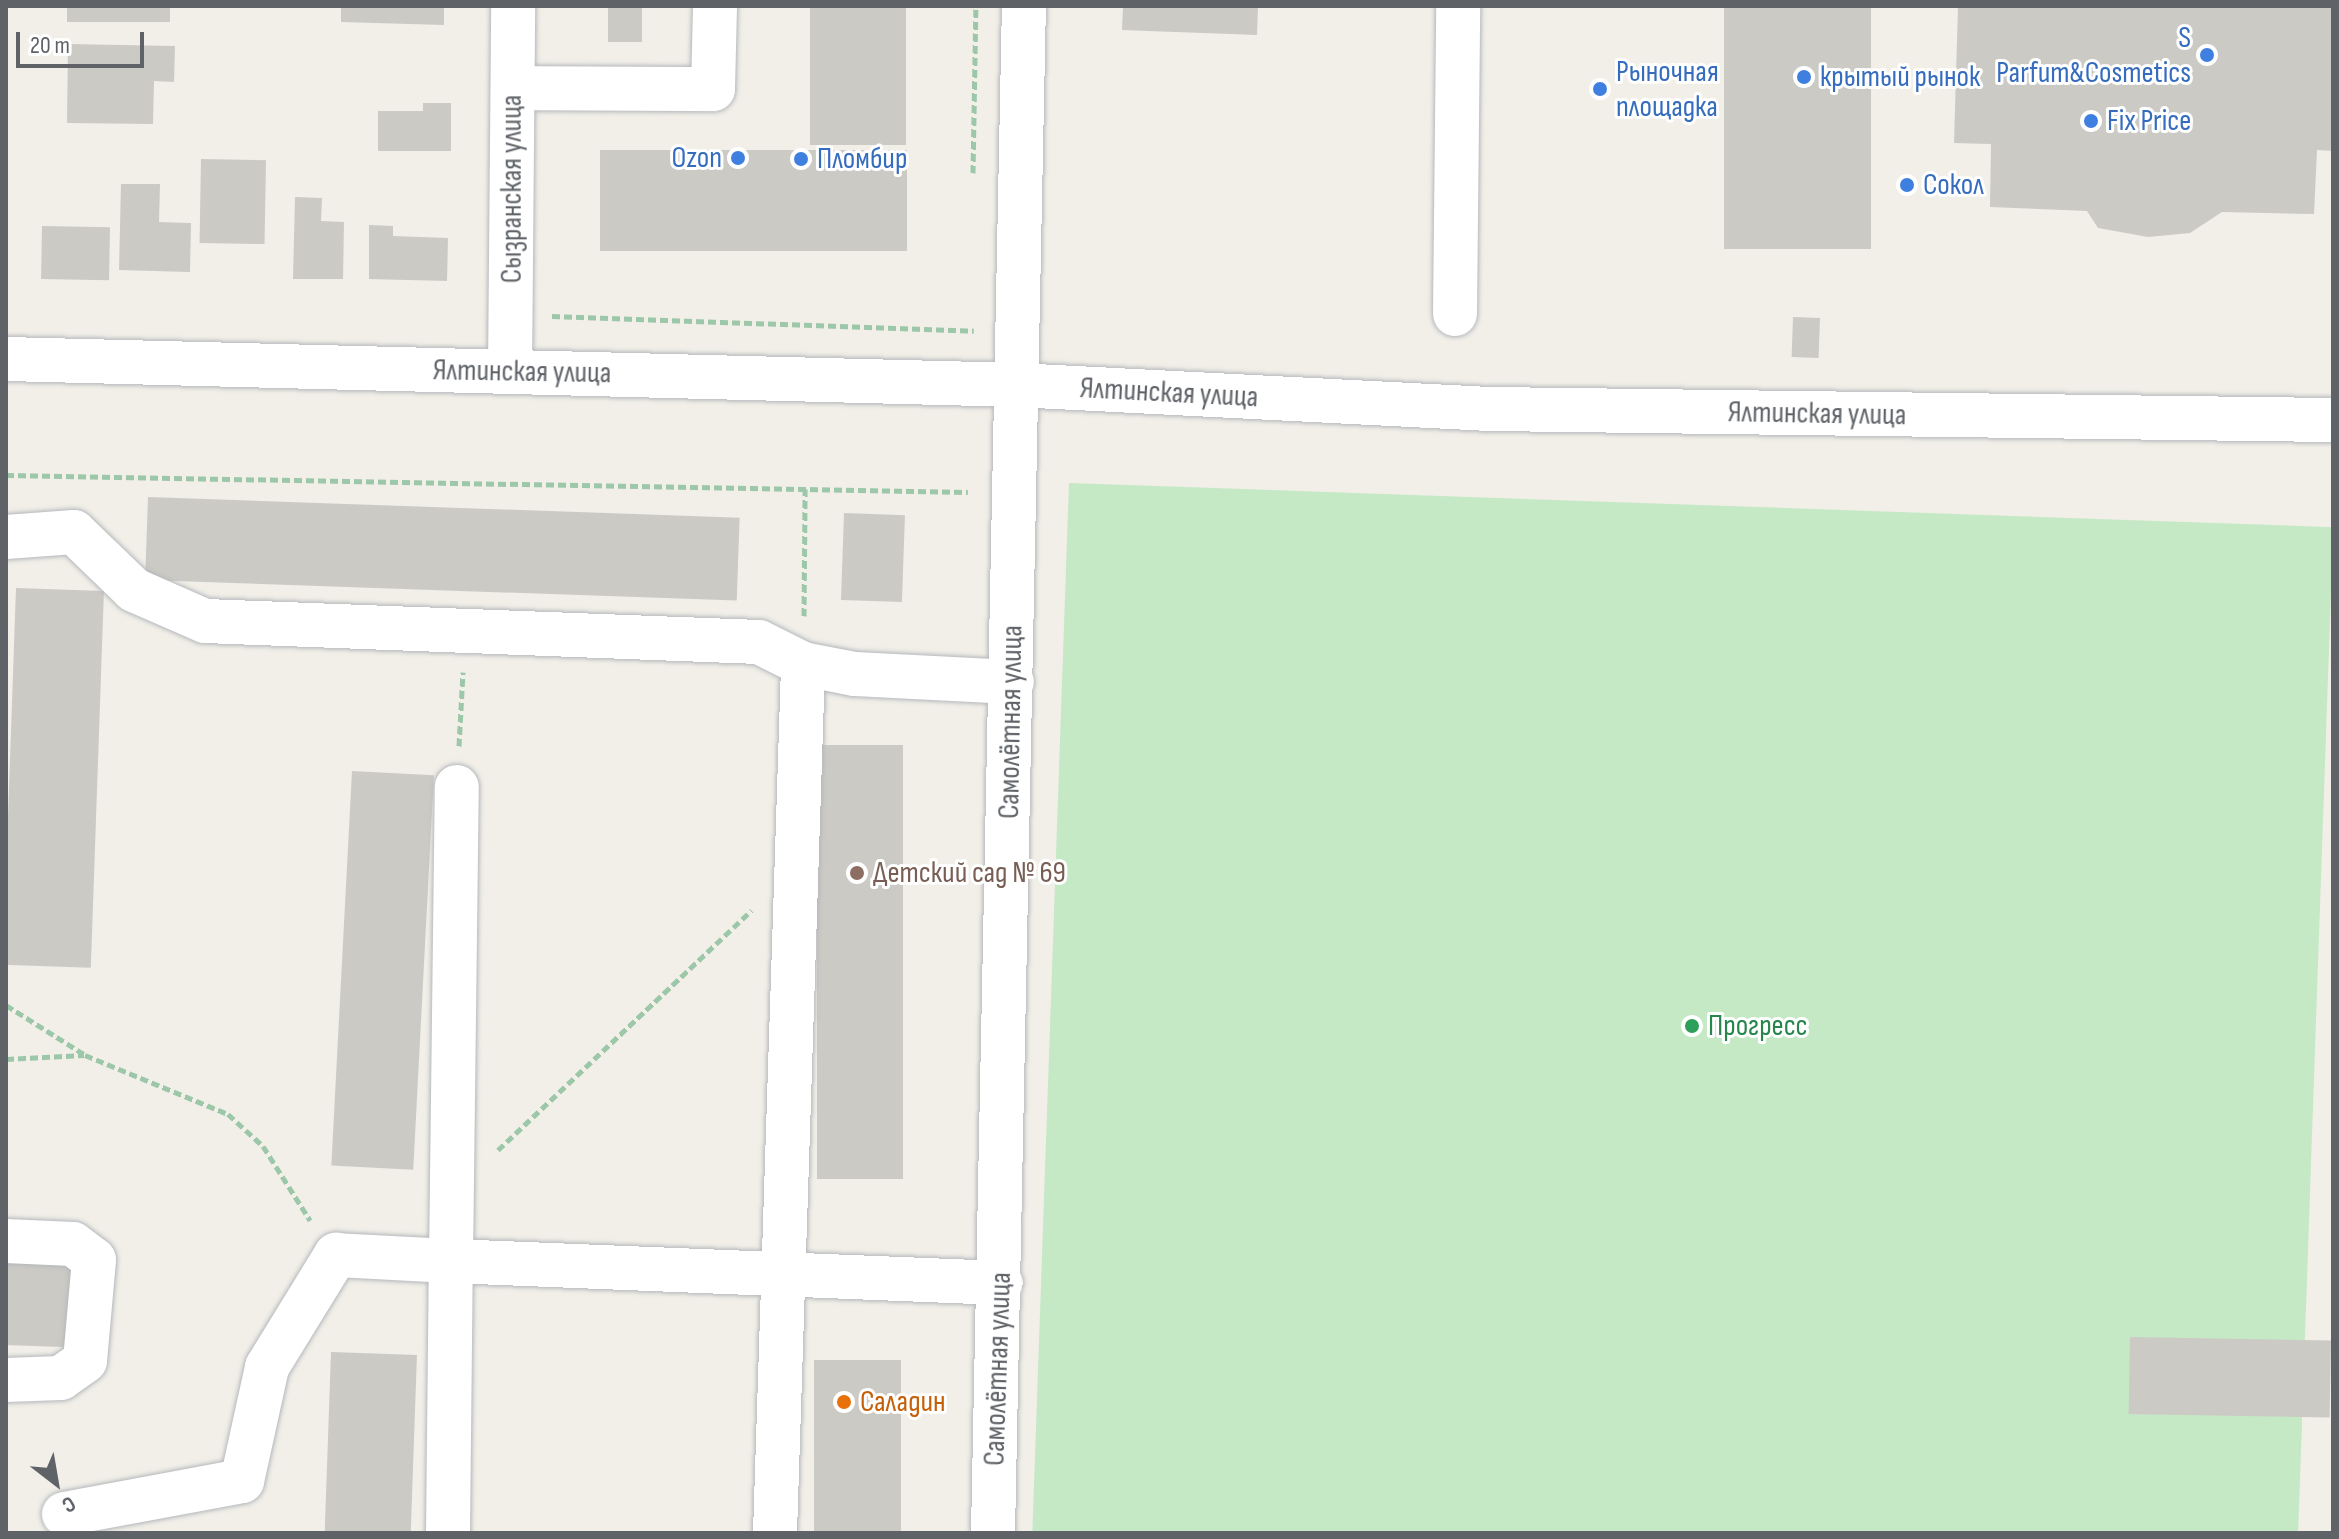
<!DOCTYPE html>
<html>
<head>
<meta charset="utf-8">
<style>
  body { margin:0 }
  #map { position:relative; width:2339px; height:1539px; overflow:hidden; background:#f1efe8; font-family:"Sofia Sans Condensed",sans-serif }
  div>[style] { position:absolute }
  .green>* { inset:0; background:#c5e8c5; transform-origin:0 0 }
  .building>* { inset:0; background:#cccac5; transform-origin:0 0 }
  .path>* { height:5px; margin-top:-2.5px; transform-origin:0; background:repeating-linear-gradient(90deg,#9cc7a9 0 8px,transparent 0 12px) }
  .roads { filter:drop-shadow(0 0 2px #b5b8bc) drop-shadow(0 0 2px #b5b8bc) }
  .minor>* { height:44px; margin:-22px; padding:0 22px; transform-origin:22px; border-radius:22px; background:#fff }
  .dots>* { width:22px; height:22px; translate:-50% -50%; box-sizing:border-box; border:4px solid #fff; border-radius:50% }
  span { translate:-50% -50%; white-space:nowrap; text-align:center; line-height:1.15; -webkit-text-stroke:6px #fff; paint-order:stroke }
  .shop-label { font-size:30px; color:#366cbe }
  .right { translate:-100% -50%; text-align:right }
  .left { translate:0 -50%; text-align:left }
  .street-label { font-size:30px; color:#5f6368 }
  .education-label { font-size:30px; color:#785e54 }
  .leisure-label { font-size:30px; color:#27864d }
  .food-label { font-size:30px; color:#c56008 }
  .frame { position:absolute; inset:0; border:8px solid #5f6368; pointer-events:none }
  .north { position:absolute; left:16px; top:1443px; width:80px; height:80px; -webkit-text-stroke:6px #fff; paint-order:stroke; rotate:149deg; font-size:22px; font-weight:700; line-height:32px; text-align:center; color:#5f6368 }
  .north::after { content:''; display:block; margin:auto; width:28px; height:36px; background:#5f6368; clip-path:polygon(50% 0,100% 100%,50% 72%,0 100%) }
  .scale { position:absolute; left:16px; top:32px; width:128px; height:36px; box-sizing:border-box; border:4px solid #5f6368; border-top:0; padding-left:10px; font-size:24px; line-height:28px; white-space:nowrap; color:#5f6368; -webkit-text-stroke:6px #fff; paint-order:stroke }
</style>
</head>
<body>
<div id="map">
  <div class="green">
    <i style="left:1069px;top:483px;width:1265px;height:1051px;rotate:2deg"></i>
  </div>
  <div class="building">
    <i style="left:67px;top:6px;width:103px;height:16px"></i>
    <i style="clip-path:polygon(341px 6px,444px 6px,444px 25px,341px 22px)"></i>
    <i style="left:608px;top:6px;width:34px;height:36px"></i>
    <i style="left:810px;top:6px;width:96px;height:139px"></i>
    <i style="clip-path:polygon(1123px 6px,1258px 6px,1257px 35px,1122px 30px)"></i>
    <i style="left:1724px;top:6px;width:147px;height:243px"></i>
    <i style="clip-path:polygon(1958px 6px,2333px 6px,2333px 151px,2317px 150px,2314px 214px,2222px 212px,2190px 233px,2148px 237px,2098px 228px,2087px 211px,1990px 207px,1991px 144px,1954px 143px)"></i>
    <i style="clip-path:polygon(68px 44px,175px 46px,174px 82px,154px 81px,153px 124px,67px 123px)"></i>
    <i style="clip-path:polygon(423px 103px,451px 103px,451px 151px,378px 151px,378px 111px,423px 111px)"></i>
    <i style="left:907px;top:150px;width:101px;height:307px;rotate:90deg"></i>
    <i style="left:201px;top:159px;width:65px;height:84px;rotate:1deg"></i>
    <i style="clip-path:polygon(121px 184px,160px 184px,159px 222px,191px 223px,190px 272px,119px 270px)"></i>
    <i style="clip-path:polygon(295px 197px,322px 198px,321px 221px,344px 222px,343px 279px,293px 279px)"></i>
    <i style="clip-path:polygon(369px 225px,393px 226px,393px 236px,448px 238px,447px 281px,369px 279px)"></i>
    <i style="left:42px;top:226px;width:68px;height:53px;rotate:1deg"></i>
    <i style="left:1793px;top:317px;width:27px;height:40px;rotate:2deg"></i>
    <i style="left:148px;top:497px;width:592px;height:83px;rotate:2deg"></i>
    <i style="left:844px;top:513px;width:61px;height:87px;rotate:2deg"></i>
    <i style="left:16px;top:588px;width:88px;height:377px;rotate:2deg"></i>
    <i style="left:817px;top:745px;width:86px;height:434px"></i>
    <i style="left:352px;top:771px;width:82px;height:395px;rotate:3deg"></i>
    <i style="left:6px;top:1263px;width:75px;height:82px;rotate:2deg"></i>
    <i style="left:2130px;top:1337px;width:201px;height:77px;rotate:1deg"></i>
    <i style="left:331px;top:1352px;width:86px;height:181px;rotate:2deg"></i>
    <i style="left:814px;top:1360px;width:87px;height:173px"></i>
  </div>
  <div class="path">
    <i style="left:973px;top:173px;width:167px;rotate:-89deg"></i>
    <i style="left:552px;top:316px;width:422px;rotate:2deg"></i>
    <i style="left:6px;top:475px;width:962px;rotate:1.01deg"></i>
    <i style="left:804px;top:616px;width:127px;rotate:-89.5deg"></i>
    <i style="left:459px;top:746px;width:74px;rotate:-86.9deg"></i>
    <i style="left:6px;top:1005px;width:93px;rotate:32.3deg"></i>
    <i style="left:85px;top:1055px;width:155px;rotate:22.4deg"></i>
    <i style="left:228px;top:1114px;width:47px;rotate:42.4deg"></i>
    <i style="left:263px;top:1146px;width:88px;rotate:57.6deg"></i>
    <i style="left:6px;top:1059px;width:78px;rotate:-2.9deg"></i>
    <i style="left:498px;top:1150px;width:349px;rotate:-43.4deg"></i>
  </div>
  <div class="roads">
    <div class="minor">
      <i style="left:513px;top:88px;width:200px;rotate:0.3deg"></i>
      <i style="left:713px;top:89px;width:83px;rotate:-88.6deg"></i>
      <i style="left:1455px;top:314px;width:308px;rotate:-89.4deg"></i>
      <i style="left:6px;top:359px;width:1010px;rotate:1.47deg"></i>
      <i style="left:1016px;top:385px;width:476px;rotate:2.9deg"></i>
      <i style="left:1491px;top:409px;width:842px;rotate:0.75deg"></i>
      <i style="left:510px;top:372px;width:366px;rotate:-89.5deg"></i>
      <i style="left:6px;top:537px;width:68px;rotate:-4.2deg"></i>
      <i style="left:74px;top:532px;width:83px;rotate:44deg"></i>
      <i style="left:134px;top:590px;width:77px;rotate:23.6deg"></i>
      <i style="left:205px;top:621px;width:554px;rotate:2.17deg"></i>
      <i style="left:759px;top:642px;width:49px;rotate:26.6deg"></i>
      <i style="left:6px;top:1241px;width:67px;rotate:2.6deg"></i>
      <i style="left:73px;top:1244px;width:26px;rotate:37deg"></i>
      <i style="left:94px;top:1260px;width:101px;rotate:95.1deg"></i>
      <i style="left:85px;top:1361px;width:29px;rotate:145deg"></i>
      <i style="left:61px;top:1378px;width:55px;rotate:177.9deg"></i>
      <i style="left:64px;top:1514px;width:181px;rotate:-10.5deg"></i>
      <i style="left:242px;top:1481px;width:117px;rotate:-77.6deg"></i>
      <i style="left:267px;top:1367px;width:132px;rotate:-58.4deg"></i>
      <i style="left:336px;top:1255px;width:115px;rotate:3deg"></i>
      <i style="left:451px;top:1261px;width:474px;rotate:-89.3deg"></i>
      <i style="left:448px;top:1533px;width:272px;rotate:-89.4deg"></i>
      <i style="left:451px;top:1261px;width:550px;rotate:2.29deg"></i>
      <i style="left:775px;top:1533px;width:869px;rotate:-88.15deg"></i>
      <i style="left:803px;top:664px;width:53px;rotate:10.9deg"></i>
      <i style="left:855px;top:674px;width:157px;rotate:2.9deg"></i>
      <i style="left:993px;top:1533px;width:1527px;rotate:-88.84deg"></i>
    </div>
  </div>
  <div class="dots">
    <i style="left:2207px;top:55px;background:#3f7fe0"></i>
    <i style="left:1804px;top:77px;background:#3f7fe0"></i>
    <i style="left:1600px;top:89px;background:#3f7fe0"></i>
    <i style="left:2091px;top:121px;background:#3f7fe0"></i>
    <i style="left:738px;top:158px;background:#3f7fe0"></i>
    <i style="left:801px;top:159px;background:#3f7fe0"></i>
    <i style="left:1907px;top:185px;background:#3f7fe0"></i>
    <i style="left:857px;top:873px;background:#8d6e63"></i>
    <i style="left:1692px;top:1026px;background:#2e9e5b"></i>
    <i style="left:844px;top:1402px;background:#e8710a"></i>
  </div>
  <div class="shop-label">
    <span class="right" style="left:2191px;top:55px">S<br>Parfum&amp;Cosmetics</span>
    <span class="left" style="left:1616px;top:89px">Рыночная<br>площадка</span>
    <span class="left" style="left:1820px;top:77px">крытый рынок</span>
    <span class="left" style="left:2107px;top:121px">Fix Price</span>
    <span class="right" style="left:722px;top:158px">Ozon</span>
    <span class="left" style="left:817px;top:159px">Пломбир</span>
    <span class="left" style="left:1923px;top:185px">Сокол</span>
  </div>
  <div class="street-label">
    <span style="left:512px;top:189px;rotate:-90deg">Сызранская улица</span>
    <span style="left:522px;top:372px;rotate:1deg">Ялтинская улица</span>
    <span style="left:1169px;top:393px;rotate:3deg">Ялтинская улица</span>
    <span style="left:1817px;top:414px;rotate:1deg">Ялтинская улица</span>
    <span style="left:1011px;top:722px;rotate:-89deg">Самолётная улица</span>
    <span style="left:998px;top:1369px;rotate:-88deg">Самолётная улица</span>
  </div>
  <div class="education-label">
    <span class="left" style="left:873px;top:873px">Детский сад № 69</span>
  </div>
  <div class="leisure-label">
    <span class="left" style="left:1708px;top:1026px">Прогресс</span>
  </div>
  <div class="food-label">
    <span class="left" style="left:860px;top:1402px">Саладин</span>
  </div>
  <div class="frame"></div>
  <div class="north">С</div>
  <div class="scale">20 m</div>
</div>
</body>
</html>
